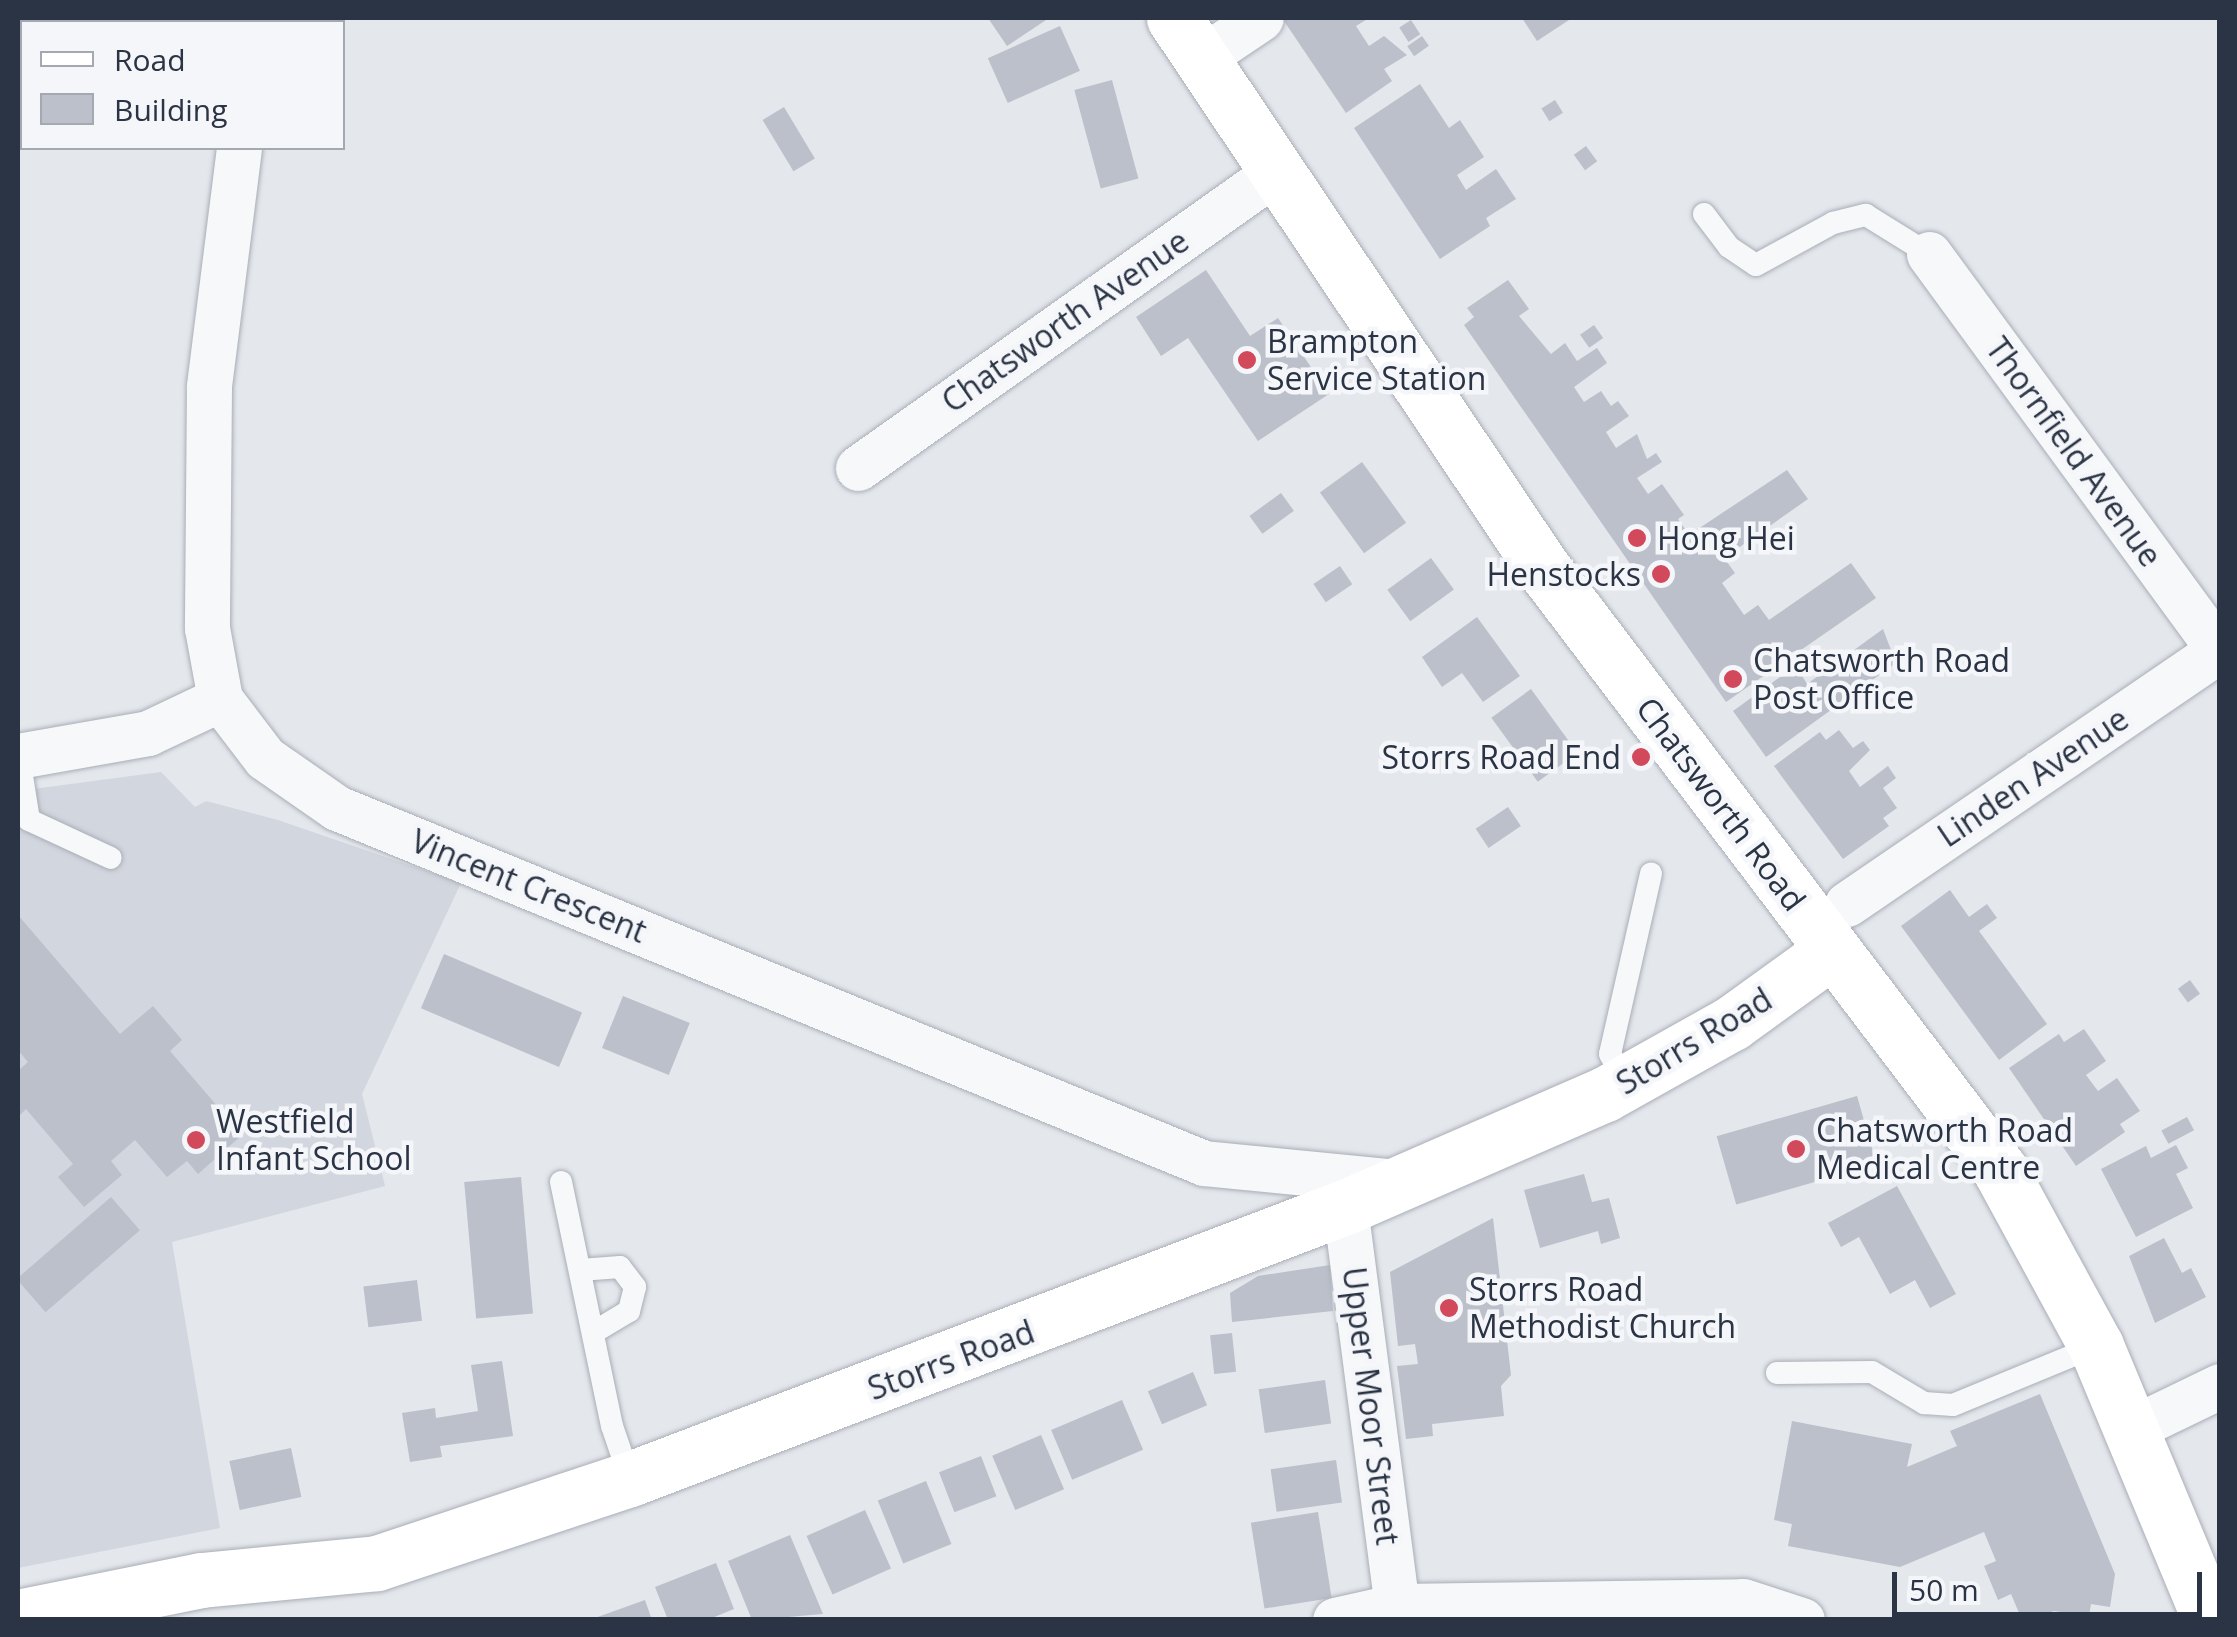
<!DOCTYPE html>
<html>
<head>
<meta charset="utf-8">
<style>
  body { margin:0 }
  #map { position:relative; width:2237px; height:1637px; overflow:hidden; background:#e4e7ec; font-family:"Open Sans",sans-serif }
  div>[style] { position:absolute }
  .built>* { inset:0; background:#d2d6de }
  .building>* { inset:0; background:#bbc0ca; transform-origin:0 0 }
  .roads { filter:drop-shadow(0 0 2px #a9aeb7) drop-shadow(0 0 2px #a9aeb7) }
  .service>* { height:22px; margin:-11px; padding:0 11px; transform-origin:11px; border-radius:11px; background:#f7f8fa }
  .minor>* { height:45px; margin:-22.5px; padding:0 22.5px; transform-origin:22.5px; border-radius:22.5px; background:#f7f8fa }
  .secondary>* { height:55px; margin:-27.5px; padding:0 27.5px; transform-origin:27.5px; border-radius:27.5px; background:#fff }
  .trunk>* { height:55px; margin:-27.5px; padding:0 27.5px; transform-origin:27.5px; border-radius:27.5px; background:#fff }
  .dots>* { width:28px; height:28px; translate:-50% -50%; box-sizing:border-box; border:5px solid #f4f6f9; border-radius:50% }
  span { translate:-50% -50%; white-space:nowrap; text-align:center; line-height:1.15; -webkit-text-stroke:9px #f4f6f9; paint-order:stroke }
  .street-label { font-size:32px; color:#2b3445 }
  .poi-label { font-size:32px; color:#2b3445 }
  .left { translate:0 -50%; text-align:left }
  .right { translate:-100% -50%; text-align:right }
  .frame { position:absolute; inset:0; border:20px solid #2b3445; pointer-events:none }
  .legend { position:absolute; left:20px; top:20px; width:325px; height:130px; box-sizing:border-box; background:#f4f6f9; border:2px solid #a4a8b1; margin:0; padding:12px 18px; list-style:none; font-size:30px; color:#2b3445 }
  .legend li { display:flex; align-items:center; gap:20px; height:50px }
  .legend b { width:50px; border:2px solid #a4a8b1 }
  .scale { position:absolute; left:1892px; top:1572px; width:310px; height:45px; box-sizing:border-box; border:5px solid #2b3445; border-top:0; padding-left:12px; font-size:30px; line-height:35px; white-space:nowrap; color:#2b3445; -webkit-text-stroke:8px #f4f6f9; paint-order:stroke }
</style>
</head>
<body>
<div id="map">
  <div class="built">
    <i style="clip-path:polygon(161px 772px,195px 807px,206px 801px,278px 820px,461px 883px,362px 1094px,385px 1186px,172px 1242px,220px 1528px,18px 1568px,18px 791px)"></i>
  </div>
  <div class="building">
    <i style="clip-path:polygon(988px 18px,1049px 18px,1007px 46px)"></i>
    <i style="clip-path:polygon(1282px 18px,1369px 18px,1356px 26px,1369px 46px,1384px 36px,1407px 55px,1384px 69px,1392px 81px,1346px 113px)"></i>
    <i style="clip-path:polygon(1522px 18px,1572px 18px,1537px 41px)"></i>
    <i style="left:1411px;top:20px;width:17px;height:14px;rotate:57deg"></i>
    <i style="left:1060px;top:26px;width:49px;height:79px;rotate:66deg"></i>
    <i style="left:1422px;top:36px;width:12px;height:18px;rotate:55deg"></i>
    <i style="left:1112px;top:80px;width:102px;height:39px;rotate:75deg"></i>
    <i style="clip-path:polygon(1420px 84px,1449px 128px,1460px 120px,1484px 157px,1457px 175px,1466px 190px,1496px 169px,1516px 199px,1486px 218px,1490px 226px,1440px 259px,1354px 128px)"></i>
    <i style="left:1555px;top:100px;width:15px;height:16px;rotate:58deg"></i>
    <i style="left:784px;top:107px;width:60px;height:25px;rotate:59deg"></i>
    <i style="left:1586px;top:146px;width:19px;height:15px;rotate:54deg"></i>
    <i style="clip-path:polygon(1206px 270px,1250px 336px,1278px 318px,1329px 394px,1258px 441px,1188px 338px,1161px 356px,1136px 317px)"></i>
    <i style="clip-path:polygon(1508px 280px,1529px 309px,1519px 316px,1551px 354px,1565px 343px,1577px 361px,1597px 348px,1607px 363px,1574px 387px,1584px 402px,1601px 391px,1611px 406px,1618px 401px,1629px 416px,1606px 432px,1616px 448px,1637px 434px,1647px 459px,1656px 453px,1662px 462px,1637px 478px,1648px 494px,1662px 484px,1684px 515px,1678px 519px,1689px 535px,1787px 470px,1808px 499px,1724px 558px,1735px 573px,1722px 583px,1744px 615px,1758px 605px,1769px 620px,1851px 563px,1876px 598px,1726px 702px,1464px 325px,1474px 317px,1467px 308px)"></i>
    <i style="left:1594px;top:325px;width:16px;height:17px;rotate:55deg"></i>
    <i style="left:1362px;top:462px;width:75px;height:52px;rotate:54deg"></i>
    <i style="left:1281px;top:493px;width:22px;height:39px;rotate:54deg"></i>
    <i style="left:1431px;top:558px;width:39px;height:54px;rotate:54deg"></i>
    <i style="left:1340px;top:566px;width:22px;height:32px;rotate:56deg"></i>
    <i style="clip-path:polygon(1477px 617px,1520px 676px,1483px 702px,1462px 673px,1442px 687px,1422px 657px)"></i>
    <i style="clip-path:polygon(1883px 629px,1896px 663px,1766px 757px,1733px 711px,1780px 677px,1801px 674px,1807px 684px)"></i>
    <i style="left:1531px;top:689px;width:79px;height:49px;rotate:54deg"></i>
    <i style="clip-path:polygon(1839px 730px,1853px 748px,1863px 741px,1870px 750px,1849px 771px,1860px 787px,1888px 766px,1896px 778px,1883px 788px,1897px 808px,1883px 818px,1889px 826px,1843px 859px,1774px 766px,1820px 732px,1826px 740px)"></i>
    <i style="left:1508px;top:807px;width:23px;height:39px;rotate:56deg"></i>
    <i style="clip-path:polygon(1950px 890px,1969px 917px,1987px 904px,1997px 918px,1979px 931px,2047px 1024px,1999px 1060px,1901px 926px)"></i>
    <i style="clip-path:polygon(18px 915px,120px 1034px,153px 1006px,182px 1040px,170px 1051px,242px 1135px,198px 1174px,187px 1161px,167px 1177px,135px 1140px,111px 1161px,122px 1175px,84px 1207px,58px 1177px,73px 1164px,26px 1109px,18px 1117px,18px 1071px,28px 1062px,18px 1050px)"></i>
    <i style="left:444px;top:954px;width:150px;height:59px;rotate:23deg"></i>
    <i style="left:2190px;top:980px;width:17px;height:15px;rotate:54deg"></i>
    <i style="left:623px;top:996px;width:72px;height:56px;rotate:22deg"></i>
    <i style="clip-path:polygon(2084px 1029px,2106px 1061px,2086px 1075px,2098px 1091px,2117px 1078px,2140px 1111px,2120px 1124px,2125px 1132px,2076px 1166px,2009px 1068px,2059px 1034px,2064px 1042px)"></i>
    <i style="left:1857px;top:1096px;width:71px;height:146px;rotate:74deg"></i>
    <i style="left:2187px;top:1117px;width:15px;height:29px;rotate:62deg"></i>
    <i style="clip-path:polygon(2176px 1145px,2188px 1168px,2176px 1174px,2193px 1208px,2136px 1237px,2101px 1169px,2146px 1146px,2151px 1158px)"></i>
    <i style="clip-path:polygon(1584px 1174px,1592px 1202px,1609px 1198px,1620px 1238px,1601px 1244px,1598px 1231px,1540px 1248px,1524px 1190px)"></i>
    <i style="left:521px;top:1177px;width:137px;height:57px;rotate:85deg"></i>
    <i style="clip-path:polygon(1897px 1186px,1956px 1294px,1930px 1308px,1915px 1280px,1890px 1294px,1859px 1237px,1841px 1247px,1828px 1223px)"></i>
    <i style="left:111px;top:1197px;width:44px;height:125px;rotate:49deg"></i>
    <i style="clip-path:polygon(1493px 1218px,1511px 1375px,1501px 1386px,1504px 1416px,1432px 1424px,1433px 1436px,1406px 1439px,1397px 1366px,1418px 1364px,1415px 1344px,1398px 1346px,1390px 1272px)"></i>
    <i style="clip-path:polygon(2164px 1238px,2182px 1273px,2191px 1268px,2206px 1297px,2155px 1323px,2129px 1256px)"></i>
    <i style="clip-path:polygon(1330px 1265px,1333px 1311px,1232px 1322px,1230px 1293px,1258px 1276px)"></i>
    <i style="left:417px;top:1280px;width:41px;height:54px;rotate:83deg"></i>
    <i style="left:1232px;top:1333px;width:39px;height:22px;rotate:84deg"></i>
    <i style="clip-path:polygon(502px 1361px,513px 1436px,440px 1446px,442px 1457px,410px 1462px,402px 1413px,435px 1408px,436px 1418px,478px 1411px,471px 1365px)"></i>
    <i style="left:1193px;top:1372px;width:36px;height:49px;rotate:67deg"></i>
    <i style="left:1325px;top:1380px;width:44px;height:67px;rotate:82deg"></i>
    <i style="clip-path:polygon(2040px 1394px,2115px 1574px,2110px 1607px,2091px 1604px,2089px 1616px,2054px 1611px,2022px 1620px,2011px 1594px,1998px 1600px,1984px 1566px,1996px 1561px,1984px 1532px,1900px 1567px,1788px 1546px,1792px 1524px,1774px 1520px,1792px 1421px,1912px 1444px,1907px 1467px,1957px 1446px,1950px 1431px)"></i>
    <i style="left:1122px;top:1400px;width:54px;height:77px;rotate:67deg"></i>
    <i style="left:1041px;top:1435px;width:59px;height:53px;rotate:67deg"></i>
    <i style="left:291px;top:1448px;width:50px;height:63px;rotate:78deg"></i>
    <i style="left:981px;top:1456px;width:43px;height:45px;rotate:69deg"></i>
    <i style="left:1336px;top:1460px;width:43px;height:66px;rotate:82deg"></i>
    <i style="left:926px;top:1481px;width:68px;height:52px;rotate:68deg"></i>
    <i style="left:865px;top:1510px;width:64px;height:64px;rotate:66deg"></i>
    <i style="left:1318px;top:1512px;width:87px;height:68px;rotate:81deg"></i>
    <i style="clip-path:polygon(790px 1535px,823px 1614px,752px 1620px,728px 1561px)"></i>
    <i style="clip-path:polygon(716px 1563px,734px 1609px,707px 1620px,668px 1620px,655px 1587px)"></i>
    <i style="clip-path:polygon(645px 1600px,652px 1620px,592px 1620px,592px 1619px)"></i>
  </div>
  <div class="roads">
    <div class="service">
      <i style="left:1704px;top:214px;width:41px;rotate:52.9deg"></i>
      <i style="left:1729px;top:247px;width:32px;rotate:34deg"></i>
      <i style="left:1756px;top:265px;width:88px;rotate:-28.6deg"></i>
      <i style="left:1833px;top:223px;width:34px;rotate:-14deg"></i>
      <i style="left:1866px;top:215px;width:74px;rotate:31.8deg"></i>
      <i style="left:19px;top:757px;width:64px;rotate:81deg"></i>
      <i style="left:29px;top:820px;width:90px;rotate:24.9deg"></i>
      <i style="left:1626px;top:1084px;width:34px;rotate:-118deg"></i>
      <i style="left:1610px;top:1054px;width:185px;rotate:-77.2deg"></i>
      <i style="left:561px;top:1182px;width:249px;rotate:78.2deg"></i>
      <i style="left:612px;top:1426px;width:56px;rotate:71.2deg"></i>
      <i style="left:580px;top:1270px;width:40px;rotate:-4.3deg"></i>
      <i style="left:620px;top:1267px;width:25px;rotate:53deg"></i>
      <i style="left:635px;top:1287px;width:25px;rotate:104deg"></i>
      <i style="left:629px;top:1311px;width:41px;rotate:149deg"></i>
      <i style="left:1777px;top:1373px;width:95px;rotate:-0.6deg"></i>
      <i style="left:1872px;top:1372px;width:61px;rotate:30.8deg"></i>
      <i style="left:1924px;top:1403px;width:29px;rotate:4deg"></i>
      <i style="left:1953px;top:1405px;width:155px;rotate:-22.4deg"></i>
    </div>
    <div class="minor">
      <i style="left:251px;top:22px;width:4px;rotate:-76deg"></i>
      <i style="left:1200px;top:59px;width:73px;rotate:-33.9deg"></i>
      <i style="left:239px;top:148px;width:241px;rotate:97.2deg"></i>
      <i style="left:209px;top:387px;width:241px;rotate:90.5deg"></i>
      <i style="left:207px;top:628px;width:72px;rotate:79.6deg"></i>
      <i style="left:220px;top:699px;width:74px;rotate:52.7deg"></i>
      <i style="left:265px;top:758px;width:88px;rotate:34.8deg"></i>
      <i style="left:337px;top:808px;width:937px;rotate:22.27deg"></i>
      <i style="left:1204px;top:1163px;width:194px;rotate:5.6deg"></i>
      <i style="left:1929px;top:254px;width:492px;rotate:53.8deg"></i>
      <i style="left:858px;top:468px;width:509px;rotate:-35.32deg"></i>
      <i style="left:18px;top:756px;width:132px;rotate:-10deg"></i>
      <i style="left:148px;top:733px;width:80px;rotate:-25.3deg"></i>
      <i style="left:1847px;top:904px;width:451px;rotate:-34.3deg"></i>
      <i style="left:1345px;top:1207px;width:402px;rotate:82.6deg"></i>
      <i style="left:2133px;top:1428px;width:97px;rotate:-25.8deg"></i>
      <i style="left:1335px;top:1620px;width:64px;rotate:-12.7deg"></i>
      <i style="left:1397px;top:1606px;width:346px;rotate:-0.8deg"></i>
      <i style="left:1743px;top:1601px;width:62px;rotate:17.9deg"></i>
    </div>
    <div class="secondary">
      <i style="left:18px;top:1617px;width:187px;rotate:-11.4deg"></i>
      <i style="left:201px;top:1580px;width:177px;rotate:-5.5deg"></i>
      <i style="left:377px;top:1563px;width:267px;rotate:-18.4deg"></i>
      <i style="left:630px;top:1479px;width:765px;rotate:-20.83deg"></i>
      <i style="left:1345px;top:1207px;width:283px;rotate:-23.5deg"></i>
      <i style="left:1605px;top:1094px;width:145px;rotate:-29.2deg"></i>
      <i style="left:1732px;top:1023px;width:121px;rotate:-35.9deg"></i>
    </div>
    <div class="trunk">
      <i style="left:1174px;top:18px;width:657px;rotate:56.16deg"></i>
      <i style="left:1540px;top:564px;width:761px;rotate:52.8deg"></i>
      <i style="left:2000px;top:1170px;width:200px;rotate:61.4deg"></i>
      <i style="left:2096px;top:1346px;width:297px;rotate:67.4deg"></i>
    </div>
  </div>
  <div class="dots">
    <i style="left:1247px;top:360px;background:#d1495b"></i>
    <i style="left:1637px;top:538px;background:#d1495b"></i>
    <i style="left:1661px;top:574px;background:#d1495b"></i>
    <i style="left:1733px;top:679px;background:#d1495b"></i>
    <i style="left:1641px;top:757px;background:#d1495b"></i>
    <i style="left:196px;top:1140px;background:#d1495b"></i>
    <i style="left:1796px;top:1149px;background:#d1495b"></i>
    <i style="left:1449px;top:1308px;background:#d1495b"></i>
  </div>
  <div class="street-label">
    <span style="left:1065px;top:321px;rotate:-35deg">Chatsworth Avenue</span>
    <span style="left:2074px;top:452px;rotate:54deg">Thornfield Avenue</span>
    <span style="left:2033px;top:777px;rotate:-34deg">Linden Avenue</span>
    <span style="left:1721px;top:804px;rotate:53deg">Chatsworth Road</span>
    <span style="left:529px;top:886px;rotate:22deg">Vincent Crescent</span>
    <span style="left:1694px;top:1041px;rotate:-31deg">Storrs Road</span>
    <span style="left:951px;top:1360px;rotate:-20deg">Storrs Road</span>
    <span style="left:1371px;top:1406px;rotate:83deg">Upper Moor Street</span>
  </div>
  <div class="poi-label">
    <span class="left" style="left:1267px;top:360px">Brampton<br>Service Station</span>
    <span class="left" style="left:1657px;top:538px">Hong Hei</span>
    <span class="right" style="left:1641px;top:574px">Henstocks</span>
    <span class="left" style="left:1753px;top:679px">Chatsworth Road<br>Post Office</span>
    <span class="right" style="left:1621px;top:757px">Storrs Road End</span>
    <span class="left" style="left:216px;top:1140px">Westfield<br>Infant School</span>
    <span class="left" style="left:1816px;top:1149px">Chatsworth Road<br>Medical Centre</span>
    <span class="left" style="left:1469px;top:1308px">Storrs Road<br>Methodist Church</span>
  </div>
  <div class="frame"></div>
  <ul class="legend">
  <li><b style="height:12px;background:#fff"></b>Road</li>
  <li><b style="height:28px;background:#bbc0ca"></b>Building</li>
  </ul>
  <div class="scale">50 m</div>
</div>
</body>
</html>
